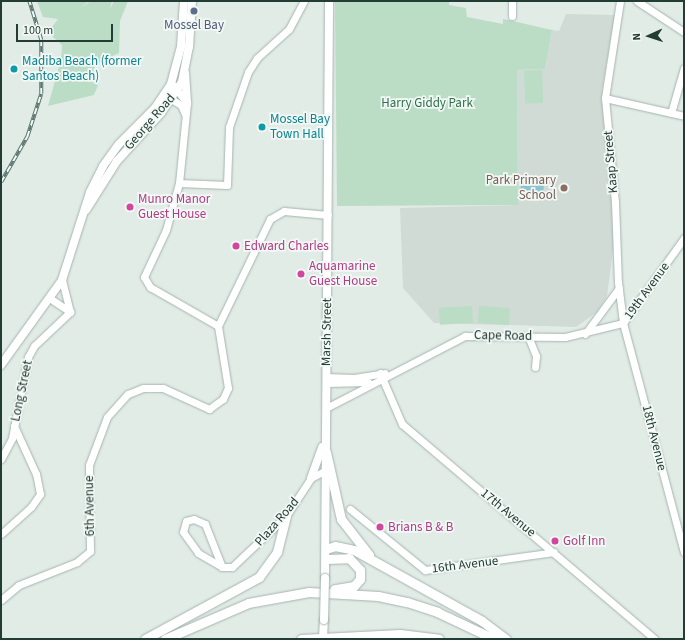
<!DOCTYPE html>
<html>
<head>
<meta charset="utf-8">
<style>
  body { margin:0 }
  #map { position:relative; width:685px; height:640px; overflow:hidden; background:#e2ece7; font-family:"Source Sans 3",sans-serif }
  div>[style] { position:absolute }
  .built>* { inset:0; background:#d0dbd6 }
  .green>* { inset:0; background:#bbdcc5; transform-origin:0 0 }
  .water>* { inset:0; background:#8cc3cf; transform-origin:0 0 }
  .roads { filter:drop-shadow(0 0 1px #a5b4ae) drop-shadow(0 0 1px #a5b4ae) }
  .minor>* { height:7px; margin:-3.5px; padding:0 3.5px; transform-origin:3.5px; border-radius:3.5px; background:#fff }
  .tertiary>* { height:8px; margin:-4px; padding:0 4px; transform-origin:4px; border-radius:4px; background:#fff }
  .secondary>* { height:9px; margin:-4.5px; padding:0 4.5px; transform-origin:4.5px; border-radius:4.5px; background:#fff }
  .rail>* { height:3.5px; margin-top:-1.75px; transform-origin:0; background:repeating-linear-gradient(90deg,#f2f8f5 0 6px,#5d7771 0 12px); box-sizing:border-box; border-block:1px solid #5d7771 }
  .bridges { filter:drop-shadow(0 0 1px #a5b4ae) drop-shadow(0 0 1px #a5b4ae) }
  .tertiary-bridge>* { height:8px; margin:-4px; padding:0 4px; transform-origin:4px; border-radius:4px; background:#fff }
  .dots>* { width:11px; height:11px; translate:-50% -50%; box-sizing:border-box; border:2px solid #f2f8f5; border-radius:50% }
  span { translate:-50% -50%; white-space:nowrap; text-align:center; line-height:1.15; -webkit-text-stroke:3.5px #f2f8f5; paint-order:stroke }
  .service-label { font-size:13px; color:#4e5e75 }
  .culture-label { font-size:13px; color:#0d838f }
  .left { translate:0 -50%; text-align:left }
  .park-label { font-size:13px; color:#2e7149 }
  .street-label { font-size:13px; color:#233c35 }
  .education-label { font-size:13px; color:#785e54 }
  .right { translate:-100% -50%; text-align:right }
  .hotel-label { font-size:13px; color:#b23c85 }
  .frame { position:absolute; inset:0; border:2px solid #233c35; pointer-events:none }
  .north { position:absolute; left:629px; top:16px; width:40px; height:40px; -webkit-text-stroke:3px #f2f8f5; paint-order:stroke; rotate:267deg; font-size:11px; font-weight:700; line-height:16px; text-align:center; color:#233c35 }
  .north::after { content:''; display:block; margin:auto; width:14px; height:18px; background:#233c35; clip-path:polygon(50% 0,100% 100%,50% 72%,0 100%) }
  .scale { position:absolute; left:16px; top:24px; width:97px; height:18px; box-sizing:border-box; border:2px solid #233c35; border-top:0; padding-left:5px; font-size:12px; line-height:14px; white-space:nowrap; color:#233c35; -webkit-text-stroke:3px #f2f8f5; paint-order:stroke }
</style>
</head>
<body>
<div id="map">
  <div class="built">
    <i style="clip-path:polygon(566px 14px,615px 15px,602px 90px,608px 162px,605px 169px,609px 170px,614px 242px,607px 296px,597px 312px,576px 327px,434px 323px,403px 288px,400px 208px,518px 205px,517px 70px,545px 69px,552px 30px,559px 31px)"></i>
  </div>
  <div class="green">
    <i style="clip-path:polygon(37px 1px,89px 1px,80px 8px,91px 1px,112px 1px,110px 9px,114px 1px,128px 1px,120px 21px,119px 53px,94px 65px,98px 85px,94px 95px,48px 106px,61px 59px,62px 45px,53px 37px,52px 27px,58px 19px,43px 17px)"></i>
    <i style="clip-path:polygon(335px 1px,449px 1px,449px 5px,466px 8px,467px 17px,503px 24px,503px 19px,552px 30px,545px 69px,517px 70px,518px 205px,337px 206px)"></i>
    <i style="left:542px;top:70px;width:33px;height:18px;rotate:88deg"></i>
    <i style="left:472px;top:306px;width:17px;height:33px;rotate:87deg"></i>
    <i style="left:479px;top:306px;width:31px;height:17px;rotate:4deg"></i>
  </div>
  <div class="water">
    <i style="left:521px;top:179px;width:23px;height:13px;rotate:2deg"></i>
  </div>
  <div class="roads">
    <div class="minor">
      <i style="left:512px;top:1px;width:15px;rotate:90deg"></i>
      <i style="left:620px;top:1px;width:98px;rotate:98.8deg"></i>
      <i style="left:605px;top:98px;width:104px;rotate:84.5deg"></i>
      <i style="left:615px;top:202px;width:80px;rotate:87.9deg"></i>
      <i style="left:618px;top:282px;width:41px;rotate:83deg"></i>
      <i style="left:623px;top:323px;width:237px;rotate:75.1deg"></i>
      <i style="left:637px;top:1px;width:56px;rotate:33.4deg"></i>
      <i style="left:173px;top:85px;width:23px;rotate:52deg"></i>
      <i style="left:187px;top:103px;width:80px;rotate:95.7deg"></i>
      <i style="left:179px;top:183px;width:49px;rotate:105.5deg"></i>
      <i style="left:166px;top:230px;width:52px;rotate:115.1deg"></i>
      <i style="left:144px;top:277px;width:12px;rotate:59deg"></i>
      <i style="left:150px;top:287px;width:78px;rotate:29.8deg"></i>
      <i style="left:166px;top:96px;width:17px;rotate:31deg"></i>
      <i style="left:181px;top:105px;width:10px;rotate:66deg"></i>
      <i style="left:605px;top:98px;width:81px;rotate:12.8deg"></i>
      <i style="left:671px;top:113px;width:47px;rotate:-73.9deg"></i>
      <i style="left:179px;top:183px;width:48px;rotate:2.4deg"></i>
      <i style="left:227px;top:185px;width:58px;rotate:-88deg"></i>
      <i style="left:229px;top:127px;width:58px;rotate:-70.9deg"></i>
      <i style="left:248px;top:72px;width:17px;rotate:-57deg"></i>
      <i style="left:257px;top:58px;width:43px;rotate:-42.2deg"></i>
      <i style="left:289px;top:29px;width:32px;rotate:-62deg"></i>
      <i style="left:51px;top:299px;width:23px;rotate:34deg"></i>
      <i style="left:623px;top:323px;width:105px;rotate:-54.3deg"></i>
      <i style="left:585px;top:334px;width:57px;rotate:-53.5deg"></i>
      <i style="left:528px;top:336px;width:22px;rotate:68deg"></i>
      <i style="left:536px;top:356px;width:11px;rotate:95deg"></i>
      <i style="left:380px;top:373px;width:56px;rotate:66.7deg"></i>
      <i style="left:402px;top:424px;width:332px;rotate:40.4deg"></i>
      <i style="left:326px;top:377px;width:28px;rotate:2deg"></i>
      <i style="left:354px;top:378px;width:31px;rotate:-9deg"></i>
      <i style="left:326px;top:383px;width:42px;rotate:-1.4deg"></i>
      <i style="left:326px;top:408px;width:157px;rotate:-27.4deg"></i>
      <i style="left:465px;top:336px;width:100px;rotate:0.6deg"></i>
      <i style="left:565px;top:337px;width:60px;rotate:-13.6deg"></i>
      <i style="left:1px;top:459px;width:24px;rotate:-62deg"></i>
      <i style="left:12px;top:438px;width:83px;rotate:-78.8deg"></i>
      <i style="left:28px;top:357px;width:13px;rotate:-61deg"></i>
      <i style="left:34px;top:346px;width:50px;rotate:-43.4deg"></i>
      <i style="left:70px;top:312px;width:33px;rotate:-104deg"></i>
      <i style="left:350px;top:509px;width:97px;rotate:39.1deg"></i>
      <i style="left:425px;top:570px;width:130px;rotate:-7.9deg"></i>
      <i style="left:1px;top:534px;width:40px;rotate:-42deg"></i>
      <i style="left:31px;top:507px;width:16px;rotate:-55deg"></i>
      <i style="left:40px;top:494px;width:20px;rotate:-101deg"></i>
      <i style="left:36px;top:474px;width:53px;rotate:-114.6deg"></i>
      <i style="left:222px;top:567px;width:46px;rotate:-111.6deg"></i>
      <i style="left:205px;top:524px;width:12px;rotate:-156deg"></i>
      <i style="left:194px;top:519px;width:8px;rotate:166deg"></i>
      <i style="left:186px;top:521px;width:11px;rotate:105deg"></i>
      <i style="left:183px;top:532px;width:26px;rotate:54deg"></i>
      <i style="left:198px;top:553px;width:28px;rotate:30deg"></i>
      <i style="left:222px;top:567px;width:10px"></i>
      <i style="left:232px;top:567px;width:74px;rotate:-43.4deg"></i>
      <i style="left:286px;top:516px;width:45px;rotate:-56.7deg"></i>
      <i style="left:311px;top:478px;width:17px;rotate:-28deg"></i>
      <i style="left:1px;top:600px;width:23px;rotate:-40deg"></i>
      <i style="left:19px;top:585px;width:62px;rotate:-21.6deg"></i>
      <i style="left:77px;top:562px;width:17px;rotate:-40deg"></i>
      <i style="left:90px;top:551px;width:86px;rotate:-90.7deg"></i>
      <i style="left:89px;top:465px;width:51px;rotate:-69.4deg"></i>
      <i style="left:107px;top:417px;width:31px;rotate:-48deg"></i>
      <i style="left:128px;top:394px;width:16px;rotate:-22deg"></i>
      <i style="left:143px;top:388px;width:20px"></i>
      <i style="left:163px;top:388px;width:51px;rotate:24.5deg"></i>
      <i style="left:209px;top:409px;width:17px;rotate:-36deg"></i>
      <i style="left:223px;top:399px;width:12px;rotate:-66deg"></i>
      <i style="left:228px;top:388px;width:63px;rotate:-99.2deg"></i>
      <i style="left:218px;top:326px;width:119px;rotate:-64.1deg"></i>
      <i style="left:270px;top:219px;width:16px;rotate:-30deg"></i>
      <i style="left:284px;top:211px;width:44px;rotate:5.2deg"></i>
    </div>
    <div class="tertiary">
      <i style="left:185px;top:73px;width:30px;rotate:86deg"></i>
      <i style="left:86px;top:210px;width:58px;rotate:-57.7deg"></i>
      <i style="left:117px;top:161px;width:65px;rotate:-47.5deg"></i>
      <i style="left:161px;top:113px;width:37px;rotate:-56deg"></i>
      <i style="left:182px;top:82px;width:36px;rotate:-79deg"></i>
      <i style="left:189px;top:47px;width:46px;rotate:-86.3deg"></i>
      <i style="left:1px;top:365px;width:105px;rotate:-54.3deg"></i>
      <i style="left:62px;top:280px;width:92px;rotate:-72.3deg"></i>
      <i style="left:90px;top:192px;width:29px;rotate:-63deg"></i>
      <i style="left:103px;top:166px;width:27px;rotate:-54deg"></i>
      <i style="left:119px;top:144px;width:51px;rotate:-45deg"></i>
      <i style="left:155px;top:108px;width:29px;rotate:-56deg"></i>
      <i style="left:171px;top:84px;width:39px;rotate:-75deg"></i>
      <i style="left:181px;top:46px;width:45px;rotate:-86.2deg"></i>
      <i style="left:311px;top:478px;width:33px;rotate:-70deg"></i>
      <i style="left:325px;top:578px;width:577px;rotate:-89.6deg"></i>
      <i style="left:323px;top:638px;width:18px;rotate:-87deg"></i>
    </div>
    <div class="secondary">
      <i style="left:326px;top:452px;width:69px;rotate:77.4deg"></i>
      <i style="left:341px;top:519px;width:46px;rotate:52.1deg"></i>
      <i style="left:326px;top:549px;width:9px;rotate:-18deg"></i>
      <i style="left:335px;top:546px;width:19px;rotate:12deg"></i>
      <i style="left:354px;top:550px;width:146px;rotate:29deg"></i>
      <i style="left:482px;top:621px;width:30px;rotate:37deg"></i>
      <i style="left:326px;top:559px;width:23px;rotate:-2deg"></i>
      <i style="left:349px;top:558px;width:16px;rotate:47deg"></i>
      <i style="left:360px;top:570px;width:9px;rotate:90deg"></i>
      <i style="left:360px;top:579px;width:9px;rotate:131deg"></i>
      <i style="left:354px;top:586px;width:20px;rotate:171deg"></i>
      <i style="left:145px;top:639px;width:130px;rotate:-28.5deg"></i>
      <i style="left:259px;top:577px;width:31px;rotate:-54deg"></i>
      <i style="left:277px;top:552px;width:37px;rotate:-76deg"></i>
      <i style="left:165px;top:639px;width:90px;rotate:-23.4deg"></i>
      <i style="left:248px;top:603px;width:62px;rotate:-10.2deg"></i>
      <i style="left:309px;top:592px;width:69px;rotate:3.3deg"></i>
      <i style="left:378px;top:596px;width:30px;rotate:12deg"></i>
      <i style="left:407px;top:602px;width:32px;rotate:18deg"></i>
      <i style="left:437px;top:612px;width:63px;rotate:25.3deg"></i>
      <i style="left:301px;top:639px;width:99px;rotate:-2.9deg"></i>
      <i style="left:400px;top:634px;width:39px;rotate:7deg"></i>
    </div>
  </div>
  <div class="rail">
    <i style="left:1px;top:182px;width:52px;rotate:-60deg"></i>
    <i style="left:27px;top:137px;width:45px;rotate:-72deg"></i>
    <i style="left:41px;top:94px;width:54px;rotate:-90deg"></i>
    <i style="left:41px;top:40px;width:41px;rotate:-107.1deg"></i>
  </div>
  <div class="bridges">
    <div class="tertiary-bridge">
      <i style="left:324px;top:620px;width:42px;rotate:-88.6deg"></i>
    </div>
  </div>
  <div class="dots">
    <i style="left:194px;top:11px;background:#5c6f8a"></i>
    <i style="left:14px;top:69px;background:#0f9aa8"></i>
    <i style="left:262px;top:127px;background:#0f9aa8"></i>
    <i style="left:564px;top:188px;background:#8d6e63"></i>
    <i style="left:130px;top:207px;background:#d1479c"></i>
    <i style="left:236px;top:246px;background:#d1479c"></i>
    <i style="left:301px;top:274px;background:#d1479c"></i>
    <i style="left:380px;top:527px;background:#d1479c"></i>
    <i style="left:555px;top:541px;background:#d1479c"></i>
  </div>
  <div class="service-label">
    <span style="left:194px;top:25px">Mossel Bay</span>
  </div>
  <div class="culture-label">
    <span class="left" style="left:22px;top:69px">Madiba Beach (former<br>Santos Beach)</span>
    <span class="left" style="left:270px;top:127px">Mossel Bay<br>Town Hall</span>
  </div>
  <div class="park-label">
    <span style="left:427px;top:103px">Harry Giddy Park</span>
  </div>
  <div class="street-label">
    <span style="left:150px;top:122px;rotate:-49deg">George Road</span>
    <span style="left:611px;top:162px;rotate:-95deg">Kaap Street</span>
    <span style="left:647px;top:291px;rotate:-54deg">19th Avenue</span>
    <span style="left:327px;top:332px;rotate:-89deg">Marsh Street</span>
    <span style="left:503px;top:336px;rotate:1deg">Cape Road</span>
    <span style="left:22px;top:391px;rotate:-78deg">Long Street</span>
    <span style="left:654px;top:438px;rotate:76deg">18th Avenue</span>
    <span style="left:90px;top:506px;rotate:-91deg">6th Avenue</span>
    <span style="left:508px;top:513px;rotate:40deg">17th Avenue</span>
    <span style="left:277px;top:522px;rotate:-49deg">Plaza Road</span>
    <span style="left:465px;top:565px;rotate:-7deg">16th Avenue</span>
  </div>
  <div class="education-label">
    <span class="right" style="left:556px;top:188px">Park Primary<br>School</span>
  </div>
  <div class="hotel-label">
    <span class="left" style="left:138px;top:207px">Munro Manor<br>Guest House</span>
    <span class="left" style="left:244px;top:246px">Edward Charles</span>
    <span class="left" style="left:309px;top:274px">Aquamarine<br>Guest House</span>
    <span class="left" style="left:388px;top:527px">Brians B &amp; B</span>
    <span class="left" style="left:563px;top:541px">Golf Inn</span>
  </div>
  <div class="frame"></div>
  <div class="north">N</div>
  <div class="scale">100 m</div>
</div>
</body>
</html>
